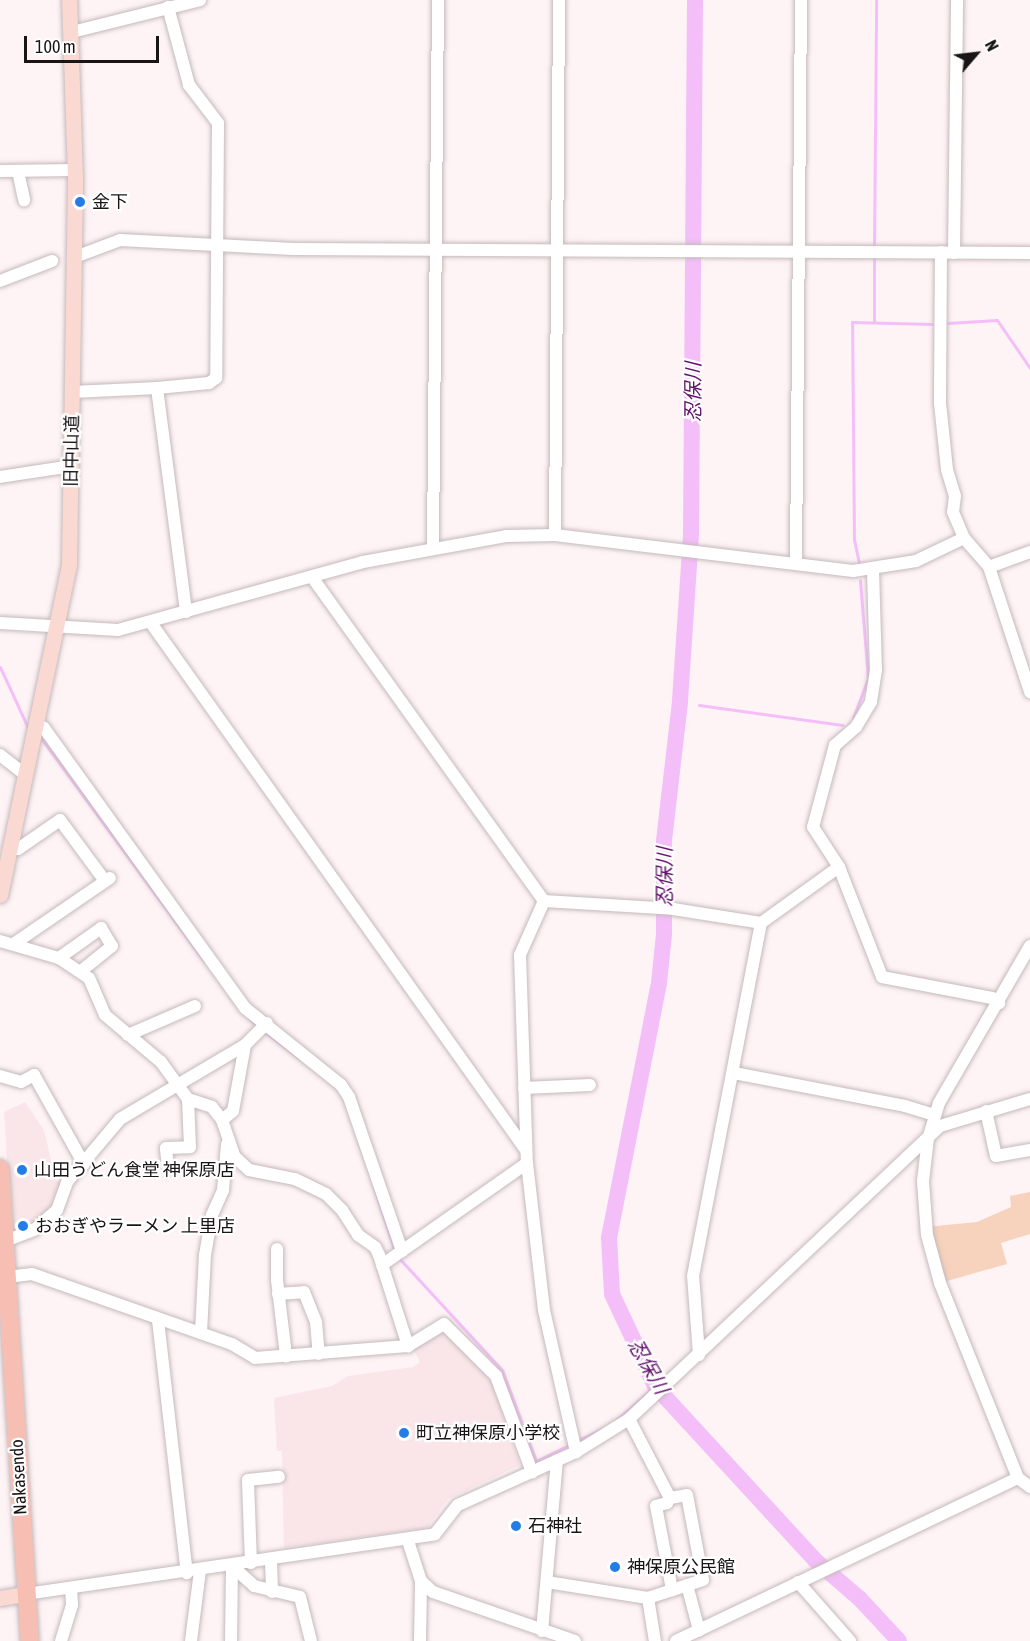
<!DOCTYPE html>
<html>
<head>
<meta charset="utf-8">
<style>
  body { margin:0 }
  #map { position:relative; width:1030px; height:1641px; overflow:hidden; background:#fef3f5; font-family:"Asap Condensed","Noto Sans JP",sans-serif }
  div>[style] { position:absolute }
  .built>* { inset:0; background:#fae6e9 }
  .green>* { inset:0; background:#f7d2bc }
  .stream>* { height:3px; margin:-1.5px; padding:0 1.5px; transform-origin:1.5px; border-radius:1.5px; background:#f4bef9 }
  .river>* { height:16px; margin:-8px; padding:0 8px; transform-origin:8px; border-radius:8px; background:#f4bef9 }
  .roads { filter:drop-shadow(0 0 2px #c4babb) drop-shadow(0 0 2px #c4babb) }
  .minor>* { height:12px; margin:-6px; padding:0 6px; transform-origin:6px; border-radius:6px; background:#fff }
  .major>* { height:15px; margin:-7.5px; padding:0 7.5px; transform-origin:7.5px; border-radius:7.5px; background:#fad9d2 }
  .highway>* { height:18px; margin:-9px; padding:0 9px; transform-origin:9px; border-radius:9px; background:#f7bfb4 }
  .dots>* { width:16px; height:16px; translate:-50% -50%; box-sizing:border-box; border:3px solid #fff; border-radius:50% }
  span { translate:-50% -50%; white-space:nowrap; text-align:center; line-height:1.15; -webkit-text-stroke:4.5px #fff; paint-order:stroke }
  .poi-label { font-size:18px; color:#191516 }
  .left { translate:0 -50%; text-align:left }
  .street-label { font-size:18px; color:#191516 }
  .water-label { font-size:20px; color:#62136b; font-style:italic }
  .north { position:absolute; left:946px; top:24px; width:60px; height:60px; -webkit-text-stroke:4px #fff; paint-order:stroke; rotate:62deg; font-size:16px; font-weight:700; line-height:24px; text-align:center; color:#191516 }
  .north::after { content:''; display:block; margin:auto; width:21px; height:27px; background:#191516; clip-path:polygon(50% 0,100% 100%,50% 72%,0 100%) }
  .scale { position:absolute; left:24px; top:36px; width:135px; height:27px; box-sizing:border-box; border:3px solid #191516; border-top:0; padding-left:8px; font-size:18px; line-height:21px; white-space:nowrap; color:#191516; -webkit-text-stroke:4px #fff; paint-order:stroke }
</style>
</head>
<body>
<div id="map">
  <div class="built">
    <i style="clip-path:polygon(25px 1102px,44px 1130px,56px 1181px,63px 1182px,55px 1208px,43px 1220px,12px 1236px,4px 1112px)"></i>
    <i style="clip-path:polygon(442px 1333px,447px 1333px,491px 1381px,520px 1465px,448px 1499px,427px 1528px,284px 1548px,282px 1451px,277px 1451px,274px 1398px,332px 1386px,348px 1376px,413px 1367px,420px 1362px,413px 1348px)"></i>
  </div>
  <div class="green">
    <i style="clip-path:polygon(1030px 1192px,1030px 1234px,1001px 1243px,1007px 1264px,940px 1283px,926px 1227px,977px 1222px,1011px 1207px,1010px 1196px)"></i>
  </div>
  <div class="stream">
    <i style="left:874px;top:250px;width:250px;rotate:-89.5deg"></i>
    <i style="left:874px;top:322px;width:65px;rotate:-90deg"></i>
    <i style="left:948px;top:323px;width:49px;rotate:-3.5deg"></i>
    <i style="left:997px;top:320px;width:58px;rotate:55.5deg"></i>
    <i style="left:859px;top:563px;width:25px;rotate:-102deg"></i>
    <i style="left:854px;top:539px;width:217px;rotate:-90.5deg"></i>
    <i style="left:852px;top:322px;width:80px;rotate:1.4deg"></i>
    <i style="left:0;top:667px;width:69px;rotate:65.3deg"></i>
    <i style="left:680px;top:702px;width:4px;rotate:14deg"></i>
    <i style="left:699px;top:705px;width:145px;rotate:7.9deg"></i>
    <i style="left:853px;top:718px;width:43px;rotate:-69.4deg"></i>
    <i style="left:868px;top:678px;width:98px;rotate:-94.7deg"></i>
    <i style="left:38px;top:734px;width:281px;rotate:53.8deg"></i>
    <i style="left:249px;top:1018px;width:14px;rotate:45deg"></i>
    <i style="left:265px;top:1032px;width:44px;rotate:37.6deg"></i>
    <i style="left:374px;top:1187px;width:68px;rotate:72.1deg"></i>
    <i style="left:398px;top:1257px;width:154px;rotate:47.4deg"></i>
    <i style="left:502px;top:1370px;width:97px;rotate:69.5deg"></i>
    <i style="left:536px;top:1461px;width:37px;rotate:-26deg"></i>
    <i style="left:615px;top:1421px;width:53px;rotate:-41.2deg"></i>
    <i style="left:578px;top:1440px;width:29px;rotate:-25deg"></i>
  </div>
  <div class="river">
    <i style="left:695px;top:0;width:535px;rotate:90.43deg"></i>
    <i style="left:691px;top:535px;width:167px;rotate:93.8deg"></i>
    <i style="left:680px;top:702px;width:140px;rotate:96.6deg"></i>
    <i style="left:664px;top:841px;width:93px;rotate:90deg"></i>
    <i style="left:664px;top:934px;width:49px;rotate:95.8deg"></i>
    <i style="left:659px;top:983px;width:259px;rotate:101.1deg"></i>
    <i style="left:609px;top:1237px;width:57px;rotate:87deg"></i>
    <i style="left:612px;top:1294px;width:102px;rotate:64.9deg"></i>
    <i style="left:655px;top:1386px;width:238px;rotate:47.4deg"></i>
    <i style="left:816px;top:1561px;width:58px;rotate:40.8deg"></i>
    <i style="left:860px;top:1599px;width:57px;rotate:47.1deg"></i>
  </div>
  <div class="roads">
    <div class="minor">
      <i style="left:168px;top:7px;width:81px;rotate:74.9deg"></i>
      <i style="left:189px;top:85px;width:48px;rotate:52.7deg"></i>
      <i style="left:218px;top:123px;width:255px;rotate:90.4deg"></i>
      <i style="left:216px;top:378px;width:9px;rotate:144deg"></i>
      <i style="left:209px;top:383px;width:52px;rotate:174.5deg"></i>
      <i style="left:157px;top:388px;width:226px;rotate:82.6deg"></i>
      <i style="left:72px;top:32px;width:132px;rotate:-14deg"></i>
      <i style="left:0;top:171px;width:75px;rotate:-0.8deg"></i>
      <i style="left:18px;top:171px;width:30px;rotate:78deg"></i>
      <i style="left:941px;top:252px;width:151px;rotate:90.4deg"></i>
      <i style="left:940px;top:403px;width:67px;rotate:84deg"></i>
      <i style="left:947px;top:470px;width:27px;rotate:73deg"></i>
      <i style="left:955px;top:496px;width:16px;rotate:97deg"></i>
      <i style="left:953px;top:512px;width:28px;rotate:67deg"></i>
      <i style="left:964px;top:538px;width:38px;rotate:49deg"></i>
      <i style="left:989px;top:567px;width:132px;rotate:71.8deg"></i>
      <i style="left:954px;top:253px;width:253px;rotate:-89.3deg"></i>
      <i style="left:75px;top:257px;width:48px;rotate:-20.7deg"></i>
      <i style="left:120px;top:240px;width:173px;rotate:3deg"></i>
      <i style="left:293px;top:249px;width:737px;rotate:0.31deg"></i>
      <i style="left:0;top:281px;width:56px;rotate:-21deg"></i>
      <i style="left:73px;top:392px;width:84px;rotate:-2.7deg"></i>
      <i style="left:0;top:477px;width:73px;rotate:-8.7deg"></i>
      <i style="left:555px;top:535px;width:535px;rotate:-89.57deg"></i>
      <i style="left:433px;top:549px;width:549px;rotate:-89.48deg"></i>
      <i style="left:796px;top:562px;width:562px;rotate:-89.49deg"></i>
      <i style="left:989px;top:567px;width:44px;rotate:-20.1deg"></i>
      <i style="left:873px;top:570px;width:100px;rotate:88.3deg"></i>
      <i style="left:876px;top:670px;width:32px;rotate:99deg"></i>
      <i style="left:871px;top:702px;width:29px;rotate:121deg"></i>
      <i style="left:856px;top:727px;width:28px;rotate:139deg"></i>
      <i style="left:835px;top:745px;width:85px;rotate:105deg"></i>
      <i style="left:813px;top:827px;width:48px;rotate:57deg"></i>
      <i style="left:839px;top:867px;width:118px;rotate:68.6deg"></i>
      <i style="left:882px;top:977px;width:112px;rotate:10.8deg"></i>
      <i style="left:992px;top:998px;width:9px;rotate:36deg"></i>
      <i style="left:312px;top:577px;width:398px;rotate:54.4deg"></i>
      <i style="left:544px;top:901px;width:129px;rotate:3.5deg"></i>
      <i style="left:673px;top:909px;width:89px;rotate:9deg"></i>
      <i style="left:0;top:623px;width:118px;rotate:3.4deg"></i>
      <i style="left:118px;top:630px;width:254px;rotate:-15.5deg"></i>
      <i style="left:363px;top:562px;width:145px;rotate:-10.3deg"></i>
      <i style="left:506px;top:536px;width:49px;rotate:-1.2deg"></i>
      <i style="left:555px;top:535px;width:300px;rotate:6.9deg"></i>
      <i style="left:853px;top:571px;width:64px;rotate:-9deg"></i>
      <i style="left:916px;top:561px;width:53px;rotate:-25.6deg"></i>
      <i style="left:151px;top:623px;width:647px;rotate:54.57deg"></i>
      <i style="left:37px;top:724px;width:8px;rotate:30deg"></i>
      <i style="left:44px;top:728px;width:345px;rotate:54.3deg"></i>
      <i style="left:245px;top:1008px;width:123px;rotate:38.7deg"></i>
      <i style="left:341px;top:1085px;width:14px;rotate:56deg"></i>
      <i style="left:349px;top:1097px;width:163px;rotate:71deg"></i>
      <i style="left:0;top:755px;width:33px;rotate:38deg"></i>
      <i style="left:11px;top:848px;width:7px;rotate:8deg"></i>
      <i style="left:18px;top:849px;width:51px;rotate:-34.6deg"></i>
      <i style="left:60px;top:820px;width:76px;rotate:53.6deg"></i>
      <i style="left:544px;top:901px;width:59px;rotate:114deg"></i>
      <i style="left:520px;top:955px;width:208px;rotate:88.1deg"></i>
      <i style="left:527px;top:1163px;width:148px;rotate:83.4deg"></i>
      <i style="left:544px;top:1310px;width:146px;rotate:77.3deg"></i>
      <i style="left:0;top:941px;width:61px;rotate:16.1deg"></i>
      <i style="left:59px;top:958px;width:36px;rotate:34deg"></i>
      <i style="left:89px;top:978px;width:40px;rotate:66.6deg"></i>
      <i style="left:105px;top:1015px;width:73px;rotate:40deg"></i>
      <i style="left:161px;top:1062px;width:46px;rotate:53.9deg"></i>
      <i style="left:188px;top:1099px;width:25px;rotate:18deg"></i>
      <i style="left:212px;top:1107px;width:16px;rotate:52deg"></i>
      <i style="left:222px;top:1120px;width:39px;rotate:71deg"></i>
      <i style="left:235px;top:1157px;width:19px;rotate:43deg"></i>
      <i style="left:249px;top:1170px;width:47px;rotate:11.1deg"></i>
      <i style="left:295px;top:1179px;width:34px;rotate:26deg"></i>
      <i style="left:326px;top:1194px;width:23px;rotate:45deg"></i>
      <i style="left:342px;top:1210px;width:30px;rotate:57deg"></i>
      <i style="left:358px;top:1235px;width:21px;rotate:35deg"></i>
      <i style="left:375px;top:1247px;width:9px;rotate:63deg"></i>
      <i style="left:379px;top:1255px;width:96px;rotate:72.3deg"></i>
      <i style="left:15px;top:943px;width:115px;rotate:-34.4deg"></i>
      <i style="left:1030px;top:946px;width:181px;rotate:120.1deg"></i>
      <i style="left:939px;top:1103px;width:37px;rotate:107deg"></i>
      <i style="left:928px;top:1138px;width:43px;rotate:96.6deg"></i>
      <i style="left:923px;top:1181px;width:54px;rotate:85.8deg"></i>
      <i style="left:927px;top:1235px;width:50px;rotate:74.8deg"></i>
      <i style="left:940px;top:1283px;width:210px;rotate:68.2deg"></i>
      <i style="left:1018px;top:1478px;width:15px;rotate:37deg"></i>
      <i style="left:59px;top:958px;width:52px;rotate:-35.5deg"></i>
      <i style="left:101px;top:928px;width:21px;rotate:59deg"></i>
      <i style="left:112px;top:946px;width:40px;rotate:141deg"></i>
      <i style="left:128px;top:1035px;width:73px;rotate:-23.4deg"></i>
      <i style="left:734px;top:1073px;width:174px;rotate:10.9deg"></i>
      <i style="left:905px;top:1106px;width:30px;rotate:17deg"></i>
      <i style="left:0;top:1076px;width:22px;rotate:16deg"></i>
      <i style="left:21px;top:1082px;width:15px;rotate:-28deg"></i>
      <i style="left:34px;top:1075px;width:102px;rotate:60.7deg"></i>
      <i style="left:524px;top:1088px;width:66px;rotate:-2.6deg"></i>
      <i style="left:986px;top:1111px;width:46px;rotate:77.5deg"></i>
      <i style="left:996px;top:1156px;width:35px;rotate:-10deg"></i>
      <i style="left:222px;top:1120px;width:14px;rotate:-39deg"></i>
      <i style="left:233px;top:1111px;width:67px;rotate:-79.7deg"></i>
      <i style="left:168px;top:1168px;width:20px;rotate:-96deg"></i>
      <i style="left:166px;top:1148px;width:24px;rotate:-2deg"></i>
      <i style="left:190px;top:1147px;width:48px;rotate:-92.4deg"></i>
      <i style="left:0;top:1243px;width:36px;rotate:-21deg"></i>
      <i style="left:34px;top:1230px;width:30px;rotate:-41deg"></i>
      <i style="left:57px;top:1210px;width:30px;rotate:-70deg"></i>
      <i style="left:67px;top:1182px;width:82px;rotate:-49.9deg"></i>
      <i style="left:120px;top:1119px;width:145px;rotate:-30.6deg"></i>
      <i style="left:245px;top:1045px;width:31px;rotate:-45deg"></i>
      <i style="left:277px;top:1249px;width:31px;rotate:90deg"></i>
      <i style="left:277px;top:1280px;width:77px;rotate:83.2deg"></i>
      <i style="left:382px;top:1265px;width:177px;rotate:-35.1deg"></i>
      <i style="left:7px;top:1277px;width:25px;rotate:-7deg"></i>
      <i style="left:32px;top:1274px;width:212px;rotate:19.3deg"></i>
      <i style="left:232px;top:1344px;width:27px;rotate:31deg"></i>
      <i style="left:255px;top:1358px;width:153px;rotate:-4.5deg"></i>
      <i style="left:408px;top:1346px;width:42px;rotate:-31.4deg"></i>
      <i style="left:444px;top:1324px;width:74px;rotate:45deg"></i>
      <i style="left:496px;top:1376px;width:103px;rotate:69.4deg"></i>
      <i style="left:278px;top:1294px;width:26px;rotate:-4deg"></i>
      <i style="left:304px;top:1292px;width:32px;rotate:68deg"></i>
      <i style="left:316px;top:1322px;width:32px;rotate:85deg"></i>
      <i style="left:158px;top:1320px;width:255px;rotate:83.5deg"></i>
      <i style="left:201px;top:1333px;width:78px;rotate:-87.1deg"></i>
      <i style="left:205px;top:1255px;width:41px;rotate:-80.1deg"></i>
      <i style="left:212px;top:1215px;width:27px;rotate:-66deg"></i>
      <i style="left:223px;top:1190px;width:46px;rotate:-85deg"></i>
      <i style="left:699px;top:1355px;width:79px;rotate:-94.3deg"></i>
      <i style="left:693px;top:1276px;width:359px;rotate:-79.1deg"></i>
      <i style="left:761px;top:923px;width:96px;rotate:-35.7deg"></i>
      <i style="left:629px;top:1419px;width:89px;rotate:62.6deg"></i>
      <i style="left:670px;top:1498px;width:17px;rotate:-10deg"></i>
      <i style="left:687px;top:1495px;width:86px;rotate:79.3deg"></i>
      <i style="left:703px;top:1580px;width:58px;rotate:161.9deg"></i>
      <i style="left:648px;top:1598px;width:44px;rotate:80.8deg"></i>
      <i style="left:670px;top:1498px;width:6px;rotate:121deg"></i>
      <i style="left:667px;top:1503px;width:11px;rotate:165deg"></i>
      <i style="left:656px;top:1506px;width:86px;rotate:79.2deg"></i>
      <i style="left:408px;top:1541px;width:42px;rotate:72deg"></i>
      <i style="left:421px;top:1581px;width:16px;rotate:43deg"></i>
      <i style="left:433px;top:1592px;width:150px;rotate:19deg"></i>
      <i style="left:271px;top:1561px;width:31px;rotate:88deg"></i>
      <i style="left:251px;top:1563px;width:83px;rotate:-92.1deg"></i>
      <i style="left:248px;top:1480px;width:31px;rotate:-6deg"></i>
      <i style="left:232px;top:1566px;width:30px;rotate:42deg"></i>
      <i style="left:254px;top:1586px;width:47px;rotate:13.4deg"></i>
      <i style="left:300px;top:1597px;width:45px;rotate:76deg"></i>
      <i style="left:547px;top:1582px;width:102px;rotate:9deg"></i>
      <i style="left:798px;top:1582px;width:79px;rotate:48.6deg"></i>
      <i style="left:687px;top:1585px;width:47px;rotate:75.1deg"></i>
      <i style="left:26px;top:1594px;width:413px;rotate:-8.3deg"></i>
      <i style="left:435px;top:1534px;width:37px;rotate:-52deg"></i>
      <i style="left:458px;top:1505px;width:129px;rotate:-24.2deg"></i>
      <i style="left:576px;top:1452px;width:62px;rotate:-31.9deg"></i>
      <i style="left:629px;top:1419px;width:427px;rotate:-43.3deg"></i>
      <i style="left:940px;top:1126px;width:94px;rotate:-16.7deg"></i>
      <i style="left:542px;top:1631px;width:171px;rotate:-85deg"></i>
      <i style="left:61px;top:1641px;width:38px;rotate:-73deg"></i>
      <i style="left:72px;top:1605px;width:17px;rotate:-93deg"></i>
      <i style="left:191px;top:1641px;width:71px;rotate:-82.7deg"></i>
      <i style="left:231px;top:1641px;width:75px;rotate:-89.2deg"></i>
      <i style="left:420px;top:1641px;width:60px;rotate:-89deg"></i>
      <i style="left:676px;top:1641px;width:379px;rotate:-25.5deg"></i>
    </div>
    <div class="major">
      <i style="left:0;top:895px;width:337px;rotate:-78.2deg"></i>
      <i style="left:69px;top:565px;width:388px;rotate:-89.1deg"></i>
      <i style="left:75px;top:177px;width:177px;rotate:-91.9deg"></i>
      <i style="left:0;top:1598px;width:26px;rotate:-9deg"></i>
    </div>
    <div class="highway">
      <i style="left:0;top:1169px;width:473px;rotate:86.4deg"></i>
    </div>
  </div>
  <div class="dots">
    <i style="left:80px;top:202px;background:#247ce6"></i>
    <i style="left:22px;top:1170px;background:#247ce6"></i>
    <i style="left:23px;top:1226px;background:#247ce6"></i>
    <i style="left:404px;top:1433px;background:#247ce6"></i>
    <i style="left:516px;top:1526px;background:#247ce6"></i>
    <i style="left:615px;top:1567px;background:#247ce6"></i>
  </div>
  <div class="poi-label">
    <span class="left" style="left:92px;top:202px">金下</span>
    <span class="left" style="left:34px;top:1170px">山田うどん食堂 神保原店</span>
    <span class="left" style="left:35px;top:1226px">おおぎやラーメン 上里店</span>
    <span class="left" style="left:416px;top:1433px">町立神保原小学校</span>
    <span class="left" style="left:528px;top:1526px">石神社</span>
    <span class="left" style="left:627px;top:1567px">神保原公民館</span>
  </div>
  <div class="street-label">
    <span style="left:72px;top:451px;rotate:-89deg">旧中山道</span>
    <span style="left:19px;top:1477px;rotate:-93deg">Nakasendo</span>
  </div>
  <div class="water-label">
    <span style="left:692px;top:392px;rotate:-90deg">忍保川</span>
    <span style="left:664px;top:877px;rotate:-90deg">忍保川</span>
    <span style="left:649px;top:1366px;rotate:60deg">忍保川</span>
  </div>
  <div class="north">N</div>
  <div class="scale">100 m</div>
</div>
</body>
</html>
